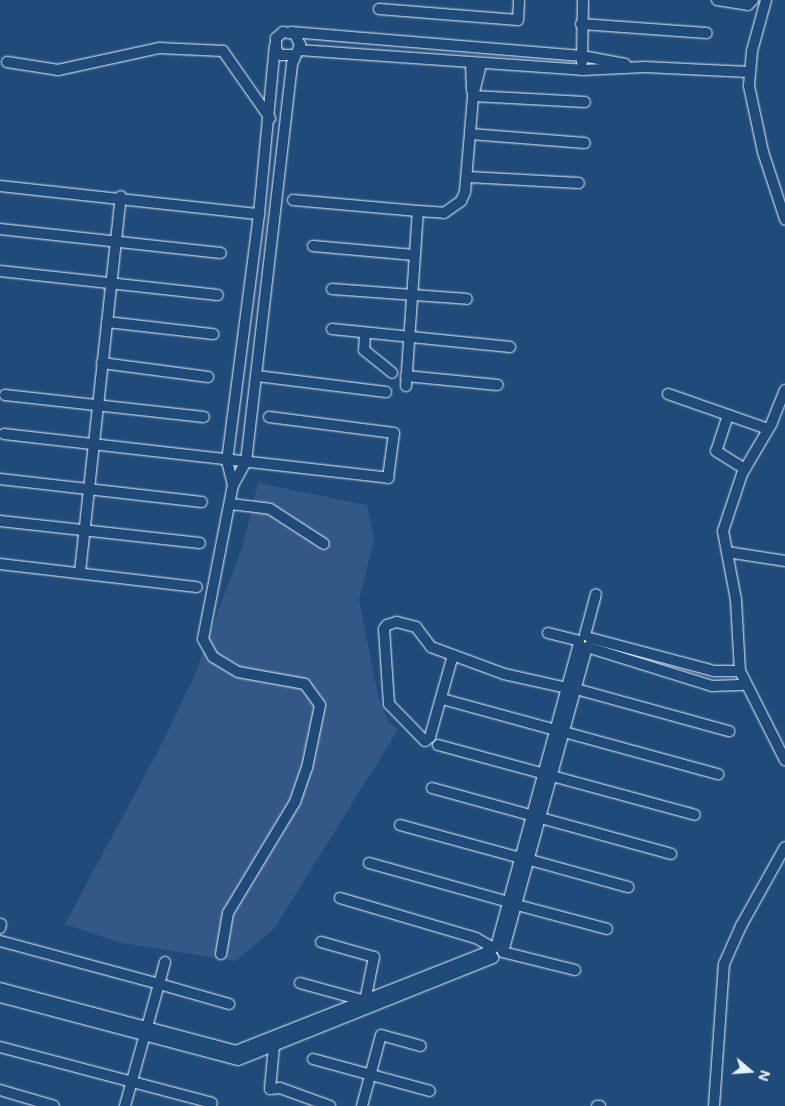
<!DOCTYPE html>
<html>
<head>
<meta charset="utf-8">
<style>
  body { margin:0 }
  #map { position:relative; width:785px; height:1106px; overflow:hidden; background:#1f4a7a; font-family:Mali,sans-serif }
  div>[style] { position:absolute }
  .built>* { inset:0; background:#335887 }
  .roads { filter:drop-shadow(0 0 1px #e8f1f8) drop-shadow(0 0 1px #e8f1f8) }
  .minor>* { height:10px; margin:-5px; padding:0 5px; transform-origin:5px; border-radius:5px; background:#1f4a7a }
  span { translate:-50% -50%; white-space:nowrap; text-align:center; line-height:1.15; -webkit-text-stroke:4px #1f4a7a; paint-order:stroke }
  .north { position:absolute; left:725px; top:1046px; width:50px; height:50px; -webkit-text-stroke:4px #1f4a7a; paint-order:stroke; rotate:108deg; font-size:14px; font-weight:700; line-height:20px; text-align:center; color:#e8f1f8 }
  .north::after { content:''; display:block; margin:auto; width:18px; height:22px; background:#e8f1f8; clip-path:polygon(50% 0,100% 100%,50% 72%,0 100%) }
</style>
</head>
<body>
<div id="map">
  <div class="built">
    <i style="clip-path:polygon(258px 483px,367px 505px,374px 539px,359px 600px,379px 700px,388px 721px,398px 730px,274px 929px,235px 961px,122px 943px,65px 924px,158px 751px,193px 679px,243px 545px)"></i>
  </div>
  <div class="roads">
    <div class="minor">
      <i style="left:717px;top:0;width:31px;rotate:9deg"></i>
      <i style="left:748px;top:5px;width:7px;rotate:-45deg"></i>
      <i style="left:766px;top:0;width:53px;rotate:105.4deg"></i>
      <i style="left:752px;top:51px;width:35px;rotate:95deg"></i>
      <i style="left:749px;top:86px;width:67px;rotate:78deg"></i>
      <i style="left:763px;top:152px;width:71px;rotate:71.8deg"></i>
      <i style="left:379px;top:9px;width:139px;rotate:4.5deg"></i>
      <i style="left:518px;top:20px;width:20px;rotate:-87deg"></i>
      <i style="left:581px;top:24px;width:126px;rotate:4.1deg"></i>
      <i style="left:291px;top:32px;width:292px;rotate:4.7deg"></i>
      <i style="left:582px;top:56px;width:44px;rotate:10.5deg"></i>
      <i style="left:299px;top:50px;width:284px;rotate:4deg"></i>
      <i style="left:582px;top:70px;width:63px;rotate:-2.7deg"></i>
      <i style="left:645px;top:67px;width:104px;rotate:2.8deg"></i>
      <i style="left:7px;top:62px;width:52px;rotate:8.9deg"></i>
      <i style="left:58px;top:70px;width:103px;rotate:-12.3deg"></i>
      <i style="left:159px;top:48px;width:64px;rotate:2.7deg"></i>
      <i style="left:223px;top:51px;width:82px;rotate:55deg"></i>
      <i style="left:471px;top:62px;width:28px;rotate:88deg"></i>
      <i style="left:582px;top:62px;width:62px;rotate:-89.1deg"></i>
      <i style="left:473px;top:96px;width:112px;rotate:3.1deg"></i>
      <i style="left:470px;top:134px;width:115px;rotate:4.5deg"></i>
      <i style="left:468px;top:177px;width:111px;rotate:3.1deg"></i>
      <i style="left:0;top:186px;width:261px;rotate:6.2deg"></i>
      <i style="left:293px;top:200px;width:125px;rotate:5deg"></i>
      <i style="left:0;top:229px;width:222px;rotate:6.2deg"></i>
      <i style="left:313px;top:246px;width:101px;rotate:5.1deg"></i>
      <i style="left:0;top:271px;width:219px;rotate:6.3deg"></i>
      <i style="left:332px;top:289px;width:135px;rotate:4.2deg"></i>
      <i style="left:107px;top:322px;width:107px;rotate:6.5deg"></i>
      <i style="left:332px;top:329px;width:179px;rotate:5.8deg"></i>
      <i style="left:365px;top:333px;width:17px;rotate:93deg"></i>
      <i style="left:364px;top:350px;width:36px;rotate:39deg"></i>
      <i style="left:102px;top:363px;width:107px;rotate:7.5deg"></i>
      <i style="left:257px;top:376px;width:130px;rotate:7.1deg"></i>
      <i style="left:406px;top:376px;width:92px;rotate:5.6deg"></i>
      <i style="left:406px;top:386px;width:175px;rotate:-86.1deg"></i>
      <i style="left:418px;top:211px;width:26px;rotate:4deg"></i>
      <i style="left:444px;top:213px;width:21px;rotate:-35deg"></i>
      <i style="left:461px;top:201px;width:10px;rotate:-66deg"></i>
      <i style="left:465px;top:192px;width:96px;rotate:-85.2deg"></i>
      <i style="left:473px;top:96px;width:34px;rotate:-76deg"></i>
      <i style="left:785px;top:390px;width:35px;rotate:112deg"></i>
      <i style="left:772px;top:423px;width:59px;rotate:120.5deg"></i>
      <i style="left:742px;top:474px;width:60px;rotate:108.4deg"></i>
      <i style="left:723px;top:531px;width:70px;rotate:79.3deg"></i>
      <i style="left:736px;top:600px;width:71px;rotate:86.8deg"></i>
      <i style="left:740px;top:671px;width:100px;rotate:63.2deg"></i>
      <i style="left:668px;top:394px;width:106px;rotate:19.3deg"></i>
      <i style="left:5px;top:395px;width:200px;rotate:6.3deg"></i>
      <i style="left:728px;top:415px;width:38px;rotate:108deg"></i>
      <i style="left:716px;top:451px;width:34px;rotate:32deg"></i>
      <i style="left:4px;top:434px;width:387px;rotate:6.5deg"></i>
      <i style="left:388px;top:478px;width:45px;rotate:-82.4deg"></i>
      <i style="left:394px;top:433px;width:126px;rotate:-172.7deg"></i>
      <i style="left:0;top:479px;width:203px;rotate:6.5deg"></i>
      <i style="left:233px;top:485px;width:26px;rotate:-61deg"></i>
      <i style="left:246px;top:462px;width:401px;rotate:-83.4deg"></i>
      <i style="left:292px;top:64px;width:21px;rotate:-67deg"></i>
      <i style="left:300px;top:45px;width:12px;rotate:-114deg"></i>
      <i style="left:295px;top:34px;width:12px;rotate:-171deg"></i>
      <i style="left:283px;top:32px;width:9px;rotate:139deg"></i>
      <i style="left:276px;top:38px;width:12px;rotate:90deg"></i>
      <i style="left:276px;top:50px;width:7px;rotate:45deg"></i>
      <i style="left:281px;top:55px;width:12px"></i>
      <i style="left:231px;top:504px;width:39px;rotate:7deg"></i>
      <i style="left:270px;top:509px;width:64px;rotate:32.9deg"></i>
      <i style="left:0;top:521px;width:201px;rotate:6.3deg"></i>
      <i style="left:727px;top:552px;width:59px;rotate:8.8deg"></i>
      <i style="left:0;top:564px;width:198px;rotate:6.7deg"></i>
      <i style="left:80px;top:572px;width:378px;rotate:-83.8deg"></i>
      <i style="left:548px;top:633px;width:32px;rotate:14deg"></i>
      <i style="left:585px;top:635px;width:42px;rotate:-75deg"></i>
      <i style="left:590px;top:638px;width:128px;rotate:14.9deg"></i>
      <i style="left:714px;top:671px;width:26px"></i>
      <i style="left:453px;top:655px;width:85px;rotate:105.7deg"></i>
      <i style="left:430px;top:737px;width:6px;rotate:141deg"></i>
      <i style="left:425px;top:741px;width:52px;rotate:-134.2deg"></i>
      <i style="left:389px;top:704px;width:75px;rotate:-93.8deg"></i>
      <i style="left:384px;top:629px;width:5px;rotate:-53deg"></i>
      <i style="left:387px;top:625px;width:10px;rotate:-17deg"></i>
      <i style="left:397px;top:622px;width:20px;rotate:15deg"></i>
      <i style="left:416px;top:627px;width:25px;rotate:53deg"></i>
      <i style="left:431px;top:647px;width:78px;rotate:20.3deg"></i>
      <i style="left:504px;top:674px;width:65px;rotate:12.5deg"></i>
      <i style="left:576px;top:689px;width:159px;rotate:15.4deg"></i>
      <i style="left:446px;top:700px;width:114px;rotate:15.3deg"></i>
      <i style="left:564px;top:732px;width:160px;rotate:15.3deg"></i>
      <i style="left:438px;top:745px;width:266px;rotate:15.2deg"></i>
      <i style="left:432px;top:788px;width:248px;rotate:15.4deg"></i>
      <i style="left:400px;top:825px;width:125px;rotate:15.3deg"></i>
      <i style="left:530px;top:860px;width:102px;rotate:15.4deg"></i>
      <i style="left:369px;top:863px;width:145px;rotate:15.6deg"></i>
      <i style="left:340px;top:898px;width:142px;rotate:16.4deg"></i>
      <i style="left:476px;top:938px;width:20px;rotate:30deg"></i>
      <i style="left:517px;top:905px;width:93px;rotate:14.9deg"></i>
      <i style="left:0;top:928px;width:4px;rotate:-76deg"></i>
      <i style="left:0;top:941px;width:165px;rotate:15.1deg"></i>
      <i style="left:159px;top:984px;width:127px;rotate:105.6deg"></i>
      <i style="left:496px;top:947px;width:314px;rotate:-74.7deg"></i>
      <i style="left:221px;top:954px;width:42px;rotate:-80.3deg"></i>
      <i style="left:228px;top:913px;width:130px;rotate:-58.9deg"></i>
      <i style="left:295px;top:802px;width:36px;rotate:-71deg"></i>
      <i style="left:307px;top:768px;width:64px;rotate:-78.3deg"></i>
      <i style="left:320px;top:705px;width:26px;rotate:-126deg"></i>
      <i style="left:305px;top:684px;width:68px;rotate:-169.8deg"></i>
      <i style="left:238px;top:672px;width:29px;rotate:-149deg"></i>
      <i style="left:213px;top:657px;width:21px;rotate:-119deg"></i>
      <i style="left:203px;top:639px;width:157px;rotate:-79deg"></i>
      <i style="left:233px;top:485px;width:25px;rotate:-104deg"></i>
      <i style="left:227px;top:461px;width:249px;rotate:-82.6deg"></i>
      <i style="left:259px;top:214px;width:169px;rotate:-84.6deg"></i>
      <i style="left:165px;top:962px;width:23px;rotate:105deg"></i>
      <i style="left:159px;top:984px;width:73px;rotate:15.9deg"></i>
      <i style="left:575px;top:970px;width:74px;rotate:-166deg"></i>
      <i style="left:503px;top:952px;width:316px;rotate:-74.6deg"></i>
      <i style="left:587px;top:647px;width:131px;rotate:17.3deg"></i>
      <i style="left:712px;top:686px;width:33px;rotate:-2deg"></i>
      <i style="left:300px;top:983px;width:67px;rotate:15.5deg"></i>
      <i style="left:365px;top:1001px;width:45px;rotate:-78.4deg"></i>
      <i style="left:374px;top:957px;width:55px;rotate:-164.2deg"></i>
      <i style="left:0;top:988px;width:244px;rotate:14.9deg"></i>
      <i style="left:236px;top:1051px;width:275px;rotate:-21.5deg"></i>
      <i style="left:0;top:997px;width:246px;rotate:14.8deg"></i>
      <i style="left:238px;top:1060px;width:275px;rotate:-21.8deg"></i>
      <i style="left:274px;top:1046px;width:43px;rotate:95.3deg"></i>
      <i style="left:270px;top:1089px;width:10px;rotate:-6deg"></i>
      <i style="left:280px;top:1088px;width:53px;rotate:19.8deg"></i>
      <i style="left:0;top:1047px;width:219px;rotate:14.8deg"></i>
      <i style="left:313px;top:1059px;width:121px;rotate:15.3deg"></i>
      <i style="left:0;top:1090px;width:56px;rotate:16.5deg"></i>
      <i style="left:362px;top:1106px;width:73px;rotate:-75deg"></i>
      <i style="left:381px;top:1035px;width:41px;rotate:15.4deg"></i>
      <i style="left:597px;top:1106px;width:3px"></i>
      <i style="left:714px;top:1106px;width:142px;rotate:-86deg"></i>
      <i style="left:724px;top:964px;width:42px;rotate:-65.9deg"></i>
      <i style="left:741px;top:926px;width:90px;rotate:-60.9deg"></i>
    </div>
  </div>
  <div class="north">N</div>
</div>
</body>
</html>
